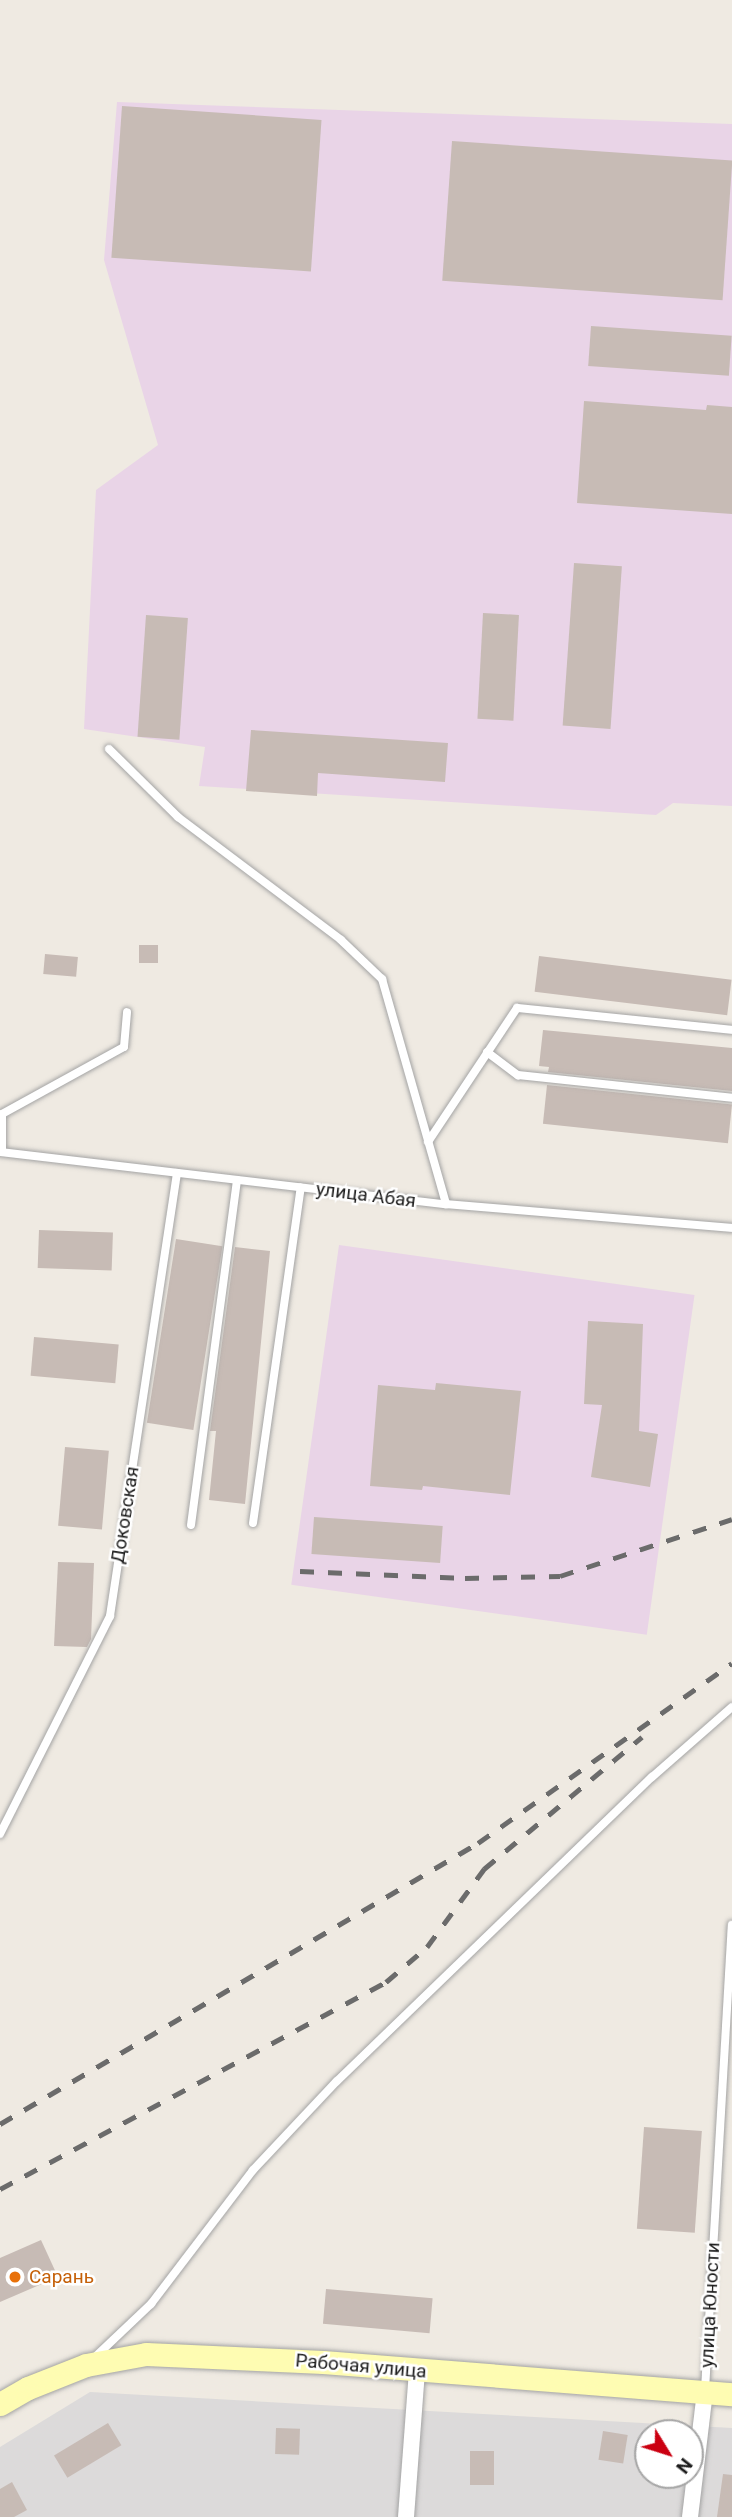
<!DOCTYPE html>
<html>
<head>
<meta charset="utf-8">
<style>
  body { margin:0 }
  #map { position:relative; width:732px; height:2517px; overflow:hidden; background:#efeae2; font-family:Roboto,sans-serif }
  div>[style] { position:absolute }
  .residential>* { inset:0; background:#dcdada }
  .industrial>* { inset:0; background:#e9d4e7; transform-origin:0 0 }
  .building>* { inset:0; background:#c7bbb5; transform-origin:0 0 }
  .roads { filter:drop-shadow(0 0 2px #a4a4a4) drop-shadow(0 0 2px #a4a4a4) }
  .service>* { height:8px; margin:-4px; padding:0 4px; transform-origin:4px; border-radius:4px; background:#fff }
  .minor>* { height:16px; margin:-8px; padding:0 8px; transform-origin:8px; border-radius:8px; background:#fff }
  .secondary>* { height:23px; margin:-11.5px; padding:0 11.5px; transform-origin:11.5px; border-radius:11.5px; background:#fefcb2 }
  .rail>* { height:5px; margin-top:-2.5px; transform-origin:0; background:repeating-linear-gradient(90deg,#6b6b6b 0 14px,transparent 0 28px) }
  .dots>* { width:19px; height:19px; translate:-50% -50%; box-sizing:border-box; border:4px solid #fff; border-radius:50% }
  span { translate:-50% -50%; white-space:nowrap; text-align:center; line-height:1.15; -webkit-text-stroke:5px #fff; paint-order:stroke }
  .street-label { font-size:19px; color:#1d1d1d }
  .food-label { font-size:19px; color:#c56008 }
  .left { translate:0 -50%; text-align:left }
  .north { position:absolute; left:634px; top:2419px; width:70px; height:70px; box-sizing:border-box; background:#fff; border:2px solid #a5a5a5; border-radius:50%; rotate:128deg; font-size:19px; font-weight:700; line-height:28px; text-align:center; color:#1d1d1d }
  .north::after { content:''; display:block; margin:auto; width:24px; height:32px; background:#cb0011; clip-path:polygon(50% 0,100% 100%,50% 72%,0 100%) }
</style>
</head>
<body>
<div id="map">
  <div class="residential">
    <i style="clip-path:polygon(evenodd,90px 2392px,732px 2428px,732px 2517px,0 2517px,0 2447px,90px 2392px,648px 2433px,690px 2433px,690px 2475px,648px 2475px,648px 2433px)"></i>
  </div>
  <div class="industrial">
    <i style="clip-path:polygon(117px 102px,732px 124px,732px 806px,673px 803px,656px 815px,199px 786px,205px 747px,84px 729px,96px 490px,158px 445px,104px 260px)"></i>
    <i style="left:339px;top:1245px;width:359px;height:343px;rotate:8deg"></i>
  </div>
  <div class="building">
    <i style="left:122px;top:106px;width:200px;height:152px;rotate:4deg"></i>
    <i style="left:452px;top:141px;width:281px;height:140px;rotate:4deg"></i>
    <i style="left:591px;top:326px;width:141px;height:40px;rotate:4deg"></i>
    <i style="clip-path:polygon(584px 401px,706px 410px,707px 405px,732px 407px,732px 514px,577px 503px)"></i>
    <i style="left:574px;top:563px;width:48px;height:163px;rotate:4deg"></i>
    <i style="left:483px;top:613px;width:36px;height:106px;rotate:3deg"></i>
    <i style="left:146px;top:615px;width:42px;height:122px;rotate:4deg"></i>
    <i style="clip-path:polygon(251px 730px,448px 743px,445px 782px,318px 773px,317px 796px,246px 791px)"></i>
    <i style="left:139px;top:945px;width:19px;height:18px"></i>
    <i style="left:45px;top:954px;width:33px;height:20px;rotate:5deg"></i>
    <i style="left:539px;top:956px;width:194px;height:36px;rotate:7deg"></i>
    <i style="clip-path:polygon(543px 1030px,732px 1048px,732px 1091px,548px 1072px,549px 1067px,539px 1066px)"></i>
    <i style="left:547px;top:1085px;width:186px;height:39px;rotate:6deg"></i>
    <i style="left:39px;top:1230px;width:74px;height:38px;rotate:2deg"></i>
    <i style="left:176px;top:1239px;width:47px;height:186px;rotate:9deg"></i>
    <i style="clip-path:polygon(235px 1247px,270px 1251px,245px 1504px,209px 1500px,216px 1431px,210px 1431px)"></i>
    <i style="clip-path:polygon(588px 1321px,643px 1324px,639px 1431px,658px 1434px,650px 1487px,591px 1477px,602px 1405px,584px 1404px)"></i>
    <i style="left:34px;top:1337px;width:85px;height:39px;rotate:5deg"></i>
    <i style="clip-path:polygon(436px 1383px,521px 1391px,510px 1495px,423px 1486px,422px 1490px,370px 1486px,378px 1385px,435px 1390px)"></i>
    <i style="left:65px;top:1447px;width:44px;height:79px;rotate:5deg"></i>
    <i style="left:314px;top:1517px;width:129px;height:37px;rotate:4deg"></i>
    <i style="clip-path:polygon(58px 1562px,94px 1563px,91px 1639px,87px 1647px,54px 1646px)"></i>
    <i style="left:644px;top:2127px;width:58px;height:102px;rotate:4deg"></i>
    <i style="clip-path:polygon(41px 2240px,58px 2277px,0 2302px,0 2258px)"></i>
    <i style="left:326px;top:2289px;width:107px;height:35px;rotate:5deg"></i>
    <i style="left:108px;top:2423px;width:26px;height:63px;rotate:59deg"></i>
    <i style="left:276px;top:2428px;width:24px;height:26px;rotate:2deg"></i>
    <i style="left:603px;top:2431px;width:25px;height:29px;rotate:9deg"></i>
    <i style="left:470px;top:2451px;width:24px;height:34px"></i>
    <i style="clip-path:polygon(723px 2474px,732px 2475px,732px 2517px,717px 2517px)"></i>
    <i style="clip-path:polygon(12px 2482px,27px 2510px,14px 2517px,0 2517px,0 2489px)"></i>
  </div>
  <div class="roads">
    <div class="service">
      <i style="left:109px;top:749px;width:97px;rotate:44.6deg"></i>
      <i style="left:178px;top:817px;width:204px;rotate:37deg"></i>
      <i style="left:341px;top:940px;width:57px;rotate:43.6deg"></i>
      <i style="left:382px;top:979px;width:234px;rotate:74.1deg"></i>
      <i style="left:487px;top:1052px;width:39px;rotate:37deg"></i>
      <i style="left:518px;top:1075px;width:215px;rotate:6.1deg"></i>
      <i style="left:428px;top:1142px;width:161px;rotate:-56.4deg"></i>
      <i style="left:517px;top:1008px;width:216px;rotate:5.8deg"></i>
      <i style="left:0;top:1152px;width:449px;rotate:6.7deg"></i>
      <i style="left:446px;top:1204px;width:287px;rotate:4.8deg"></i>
      <i style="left:2px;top:1152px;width:38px;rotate:-90deg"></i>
      <i style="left:2px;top:1114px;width:139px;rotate:-28.8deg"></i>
      <i style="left:124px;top:1047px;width:35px;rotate:-85deg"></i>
      <i style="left:253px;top:1523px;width:339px;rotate:-81.9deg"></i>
      <i style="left:191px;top:1525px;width:348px;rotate:-82.4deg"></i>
      <i style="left:0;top:1834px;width:244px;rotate:-63.2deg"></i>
      <i style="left:110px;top:1616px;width:448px;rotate:-81.4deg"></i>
      <i style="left:94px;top:2358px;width:79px;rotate:-43.5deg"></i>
      <i style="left:151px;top:2304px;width:168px;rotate:-52.7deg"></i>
      <i style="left:253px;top:2170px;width:122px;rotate:-46.7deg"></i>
      <i style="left:337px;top:2081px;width:438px;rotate:-44deg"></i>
      <i style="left:652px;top:1777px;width:106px;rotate:-41.2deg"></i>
      <i style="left:705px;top:2390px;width:466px;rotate:-86.7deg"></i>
    </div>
    <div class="minor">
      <i style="left:406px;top:2517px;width:146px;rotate:-85.7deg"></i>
      <i style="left:690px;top:2517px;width:127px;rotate:-83.2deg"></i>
    </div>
    <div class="secondary">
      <i style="left:0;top:2404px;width:32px;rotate:-30deg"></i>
      <i style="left:28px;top:2388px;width:62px;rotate:-21.6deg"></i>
      <i style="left:86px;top:2365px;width:61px;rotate:-10.4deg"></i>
      <i style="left:146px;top:2354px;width:177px;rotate:2.6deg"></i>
      <i style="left:323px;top:2362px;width:410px;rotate:4.5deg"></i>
    </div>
  </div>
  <div class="rail">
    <i style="left:300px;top:1571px;width:165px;rotate:2.4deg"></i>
    <i style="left:465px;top:1578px;width:95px;rotate:-1.2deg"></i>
    <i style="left:560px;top:1576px;width:181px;rotate:-18.3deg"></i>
    <i style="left:0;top:2124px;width:554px;rotate:-30.45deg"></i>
    <i style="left:478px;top:1843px;width:311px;rotate:-35.3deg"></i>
    <i style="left:0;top:2189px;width:438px;rotate:-28.2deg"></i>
    <i style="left:386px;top:1982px;width:54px;rotate:-40.5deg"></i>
    <i style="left:427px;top:1947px;width:97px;rotate:-53.8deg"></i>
    <i style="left:484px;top:1869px;width:206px;rotate:-39.9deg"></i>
  </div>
  <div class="dots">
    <i style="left:15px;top:2277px;background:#e8710a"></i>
  </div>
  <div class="street-label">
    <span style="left:366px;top:1195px;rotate:7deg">улица Абая</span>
    <span style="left:125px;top:1515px;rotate:-81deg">Доковская</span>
    <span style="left:710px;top:2305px;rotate:-87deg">улица Юности</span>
    <span style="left:361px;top:2366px;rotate:5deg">Рабочая улица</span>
  </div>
  <div class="food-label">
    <span class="left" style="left:29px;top:2277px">Сарань</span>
  </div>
  <div class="north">N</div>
</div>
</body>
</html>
